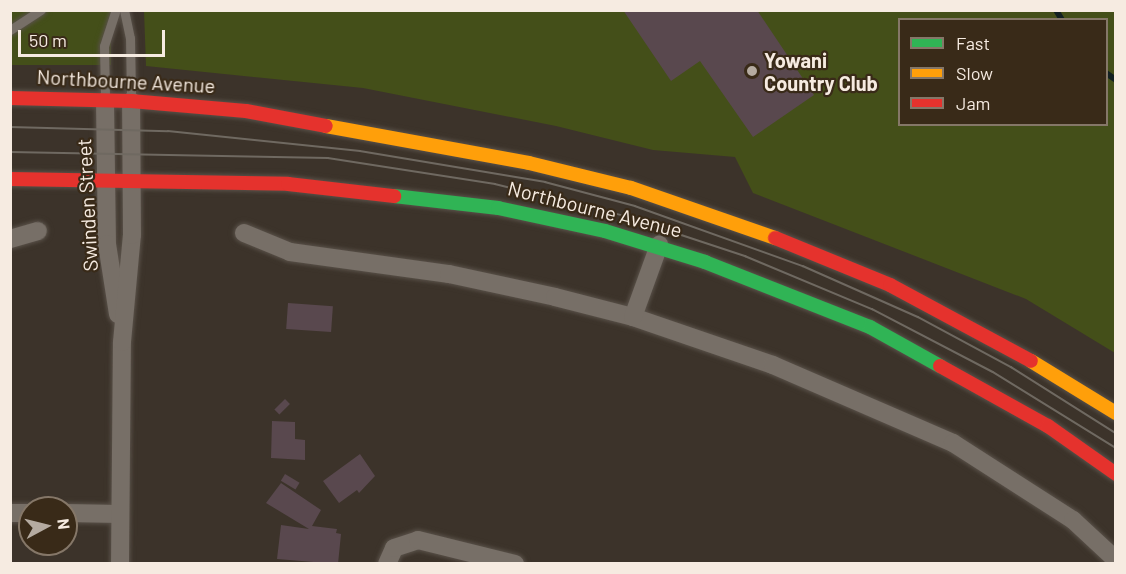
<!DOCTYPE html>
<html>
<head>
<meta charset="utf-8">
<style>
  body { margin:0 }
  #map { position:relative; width:1126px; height:574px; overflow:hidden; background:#3c332a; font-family:Barlow,sans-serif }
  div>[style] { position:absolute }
  .green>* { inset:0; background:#444f19; transform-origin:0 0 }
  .stream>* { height:6px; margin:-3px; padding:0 3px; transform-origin:3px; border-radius:3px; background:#122022 }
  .building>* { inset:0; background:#59484e; transform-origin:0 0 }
  .roads { filter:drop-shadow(0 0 2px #595149) drop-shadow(0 0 2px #595149) }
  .lane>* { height:9px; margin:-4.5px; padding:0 4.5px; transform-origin:4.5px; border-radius:4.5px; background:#776f67 }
  .street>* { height:18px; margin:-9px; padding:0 9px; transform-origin:9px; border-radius:9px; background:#776f67 }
  .fast>* { height:14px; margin:-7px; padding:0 7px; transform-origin:7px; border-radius:7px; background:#30b455 }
  .slow>* { height:14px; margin:-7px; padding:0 7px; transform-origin:7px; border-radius:7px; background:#ff9f0a }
  .jam>* { height:14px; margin:-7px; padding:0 7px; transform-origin:7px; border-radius:7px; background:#e5322d }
  .tram>* { height:1.5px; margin:-0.75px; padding:0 0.75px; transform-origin:0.75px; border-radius:0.75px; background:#6f6961 }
  .dots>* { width:16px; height:16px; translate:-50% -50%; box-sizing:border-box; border:3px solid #392a18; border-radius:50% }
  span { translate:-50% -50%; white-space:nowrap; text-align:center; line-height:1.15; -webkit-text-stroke:4.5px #392a18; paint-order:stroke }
  .poi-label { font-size:20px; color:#f6ebe1; font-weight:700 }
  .left { translate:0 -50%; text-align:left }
  .street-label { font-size:20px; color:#f6ebe1 }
  .frame { position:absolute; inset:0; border:12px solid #f6ebe1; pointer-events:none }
  .legend { position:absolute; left:898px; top:18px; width:210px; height:108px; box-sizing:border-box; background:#392a18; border:2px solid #857768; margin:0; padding:8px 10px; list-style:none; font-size:18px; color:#f6ebe1 }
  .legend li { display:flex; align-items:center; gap:12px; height:30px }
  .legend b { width:30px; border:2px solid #857768 }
  .north { position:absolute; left:18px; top:496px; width:60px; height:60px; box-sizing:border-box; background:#392a18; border:2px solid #857768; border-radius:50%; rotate:83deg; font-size:16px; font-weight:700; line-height:24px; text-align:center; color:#f6ebe1 }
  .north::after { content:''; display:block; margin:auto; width:21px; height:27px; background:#b5aba1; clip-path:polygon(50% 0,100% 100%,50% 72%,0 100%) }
  .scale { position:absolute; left:18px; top:30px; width:147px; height:27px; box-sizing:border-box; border:3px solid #f6ebe1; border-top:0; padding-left:8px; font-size:18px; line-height:21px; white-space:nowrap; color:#f6ebe1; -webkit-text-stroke:4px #392a18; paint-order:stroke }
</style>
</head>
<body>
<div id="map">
  <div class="green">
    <i style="left:11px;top:11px;width:100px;height:54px"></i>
    <i style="clip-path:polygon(evenodd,144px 11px,1115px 11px,1115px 353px,1026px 299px,753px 193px,735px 157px,653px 150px,556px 126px,363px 88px,146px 66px,144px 11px,900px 20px,1106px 20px,1106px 124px,900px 124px,900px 20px)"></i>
  </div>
  <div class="stream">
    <i style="left:1056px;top:10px;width:12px;rotate:59deg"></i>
    <i style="left:1106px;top:73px;width:12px;rotate:35deg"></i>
  </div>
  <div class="building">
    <i style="clip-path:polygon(623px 10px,757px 10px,814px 95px,753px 137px,700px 61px,671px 81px)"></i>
    <i style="left:288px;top:303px;width:45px;height:26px;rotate:4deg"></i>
    <i style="left:285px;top:399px;width:7px;height:15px;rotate:45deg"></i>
    <i style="clip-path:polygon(272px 421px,295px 422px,295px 439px,305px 440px,305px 460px,271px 458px)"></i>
    <i style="clip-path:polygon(360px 454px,375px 476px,359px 493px,357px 490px,339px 503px,323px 481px)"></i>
    <i style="left:285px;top:474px;width:17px;height:8px;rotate:31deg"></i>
    <i style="clip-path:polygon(281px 483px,321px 510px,312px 526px,337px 529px,336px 533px,341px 534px,338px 564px,277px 559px,281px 525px,309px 529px,266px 503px)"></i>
  </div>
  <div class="roads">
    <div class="lane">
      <i style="left:124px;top:10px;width:29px;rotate:78deg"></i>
      <i style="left:130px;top:38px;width:56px;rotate:89deg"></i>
      <i style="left:10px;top:30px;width:37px;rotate:-33deg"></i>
      <i style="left:105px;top:95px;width:49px;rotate:-91.2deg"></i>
      <i style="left:104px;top:46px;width:38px;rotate:-72deg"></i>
    </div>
    <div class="street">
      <i style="left:105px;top:101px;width:143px;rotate:89.2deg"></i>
      <i style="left:107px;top:244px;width:71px;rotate:81.1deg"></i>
      <i style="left:244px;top:233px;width:50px;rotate:22.4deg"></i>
      <i style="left:290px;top:252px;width:161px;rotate:7.9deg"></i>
      <i style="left:449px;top:274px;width:108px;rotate:12.2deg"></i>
      <i style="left:555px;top:297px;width:81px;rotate:14.4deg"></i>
      <i style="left:633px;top:317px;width:148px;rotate:18.9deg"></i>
      <i style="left:773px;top:365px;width:196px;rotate:23.4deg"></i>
      <i style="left:953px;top:443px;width:143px;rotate:32.7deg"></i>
      <i style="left:1073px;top:520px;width:59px;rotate:42.9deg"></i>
      <i style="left:10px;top:239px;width:29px;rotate:-16deg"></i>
      <i style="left:633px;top:317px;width:77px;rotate:-70.1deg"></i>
      <i style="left:10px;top:513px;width:20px"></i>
      <i style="left:66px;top:513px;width:54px;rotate:1.1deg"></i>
      <i style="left:120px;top:564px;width:222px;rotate:-89.5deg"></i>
      <i style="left:122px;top:342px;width:107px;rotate:-84.7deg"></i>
      <i style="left:132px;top:235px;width:134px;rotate:-90.4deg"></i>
      <i style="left:387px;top:564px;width:17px;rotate:-66deg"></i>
      <i style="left:394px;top:548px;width:25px;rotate:-18deg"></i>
      <i style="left:418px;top:540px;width:100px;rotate:13.9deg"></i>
    </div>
    <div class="fast">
      <i style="left:394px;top:196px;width:105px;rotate:6.6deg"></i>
      <i style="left:498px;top:208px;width:109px;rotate:12.1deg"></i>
      <i style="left:605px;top:231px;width:105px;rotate:17.2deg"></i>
      <i style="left:705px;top:262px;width:177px;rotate:21.5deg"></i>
      <i style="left:870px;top:327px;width:80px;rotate:29.1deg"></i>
    </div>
    <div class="slow">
      <i style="left:326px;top:126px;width:206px;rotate:10.3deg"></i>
      <i style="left:529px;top:163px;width:105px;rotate:13.8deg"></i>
      <i style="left:631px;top:188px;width:152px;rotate:19.1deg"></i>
      <i style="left:1031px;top:361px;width:100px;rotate:31.5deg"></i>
    </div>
    <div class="jam">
      <i style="left:10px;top:98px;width:121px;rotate:1.4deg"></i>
      <i style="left:131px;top:101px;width:115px;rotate:5deg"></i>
      <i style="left:246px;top:111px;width:81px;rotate:10.6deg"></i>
      <i style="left:10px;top:179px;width:278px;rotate:1deg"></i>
      <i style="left:288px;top:184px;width:107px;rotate:6.5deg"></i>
      <i style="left:775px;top:238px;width:124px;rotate:22.2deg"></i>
      <i style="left:890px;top:285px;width:160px;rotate:28.3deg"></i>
      <i style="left:940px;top:366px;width:124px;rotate:29.1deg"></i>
      <i style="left:1048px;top:426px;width:83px;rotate:35.2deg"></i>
    </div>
  </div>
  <div class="tram">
    <i style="left:10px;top:127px;width:158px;rotate:1.5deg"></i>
    <i style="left:168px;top:131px;width:193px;rotate:5.9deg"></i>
    <i style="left:360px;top:151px;width:188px;rotate:9.5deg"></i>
    <i style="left:545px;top:182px;width:93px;rotate:14.9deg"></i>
    <i style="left:635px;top:206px;width:178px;rotate:19.7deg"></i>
    <i style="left:803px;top:266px;width:126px;rotate:23.9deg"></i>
    <i style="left:918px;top:317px;width:106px;rotate:28.3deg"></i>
    <i style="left:1011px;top:367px;width:124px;rotate:32.2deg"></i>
    <i style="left:10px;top:152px;width:318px;rotate:1.1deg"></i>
    <i style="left:328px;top:158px;width:169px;rotate:8.8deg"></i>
    <i style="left:495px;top:184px;width:130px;rotate:13.8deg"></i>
    <i style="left:621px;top:215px;width:131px;rotate:18.3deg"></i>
    <i style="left:745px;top:256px;width:138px;rotate:22.7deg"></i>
    <i style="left:872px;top:309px;width:136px;rotate:27.5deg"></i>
    <i style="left:993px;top:372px;width:145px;rotate:31.7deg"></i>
  </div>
  <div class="dots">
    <i style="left:752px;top:71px;background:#b5aba1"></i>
  </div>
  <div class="poi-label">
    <span class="left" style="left:764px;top:72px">Yowani<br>Country Club</span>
  </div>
  <div class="street-label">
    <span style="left:126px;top:81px;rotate:3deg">Northbourne Avenue</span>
    <span style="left:87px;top:205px;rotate:-93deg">Swinden Street</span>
    <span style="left:595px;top:209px;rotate:14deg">Northbourne Avenue</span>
  </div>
  <div class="frame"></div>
  <ul class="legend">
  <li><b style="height:8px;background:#30b455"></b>Fast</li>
  <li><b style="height:8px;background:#ff9f0a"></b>Slow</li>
  <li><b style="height:8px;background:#e5322d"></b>Jam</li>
  </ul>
  <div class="north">N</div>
  <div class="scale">50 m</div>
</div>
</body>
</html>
